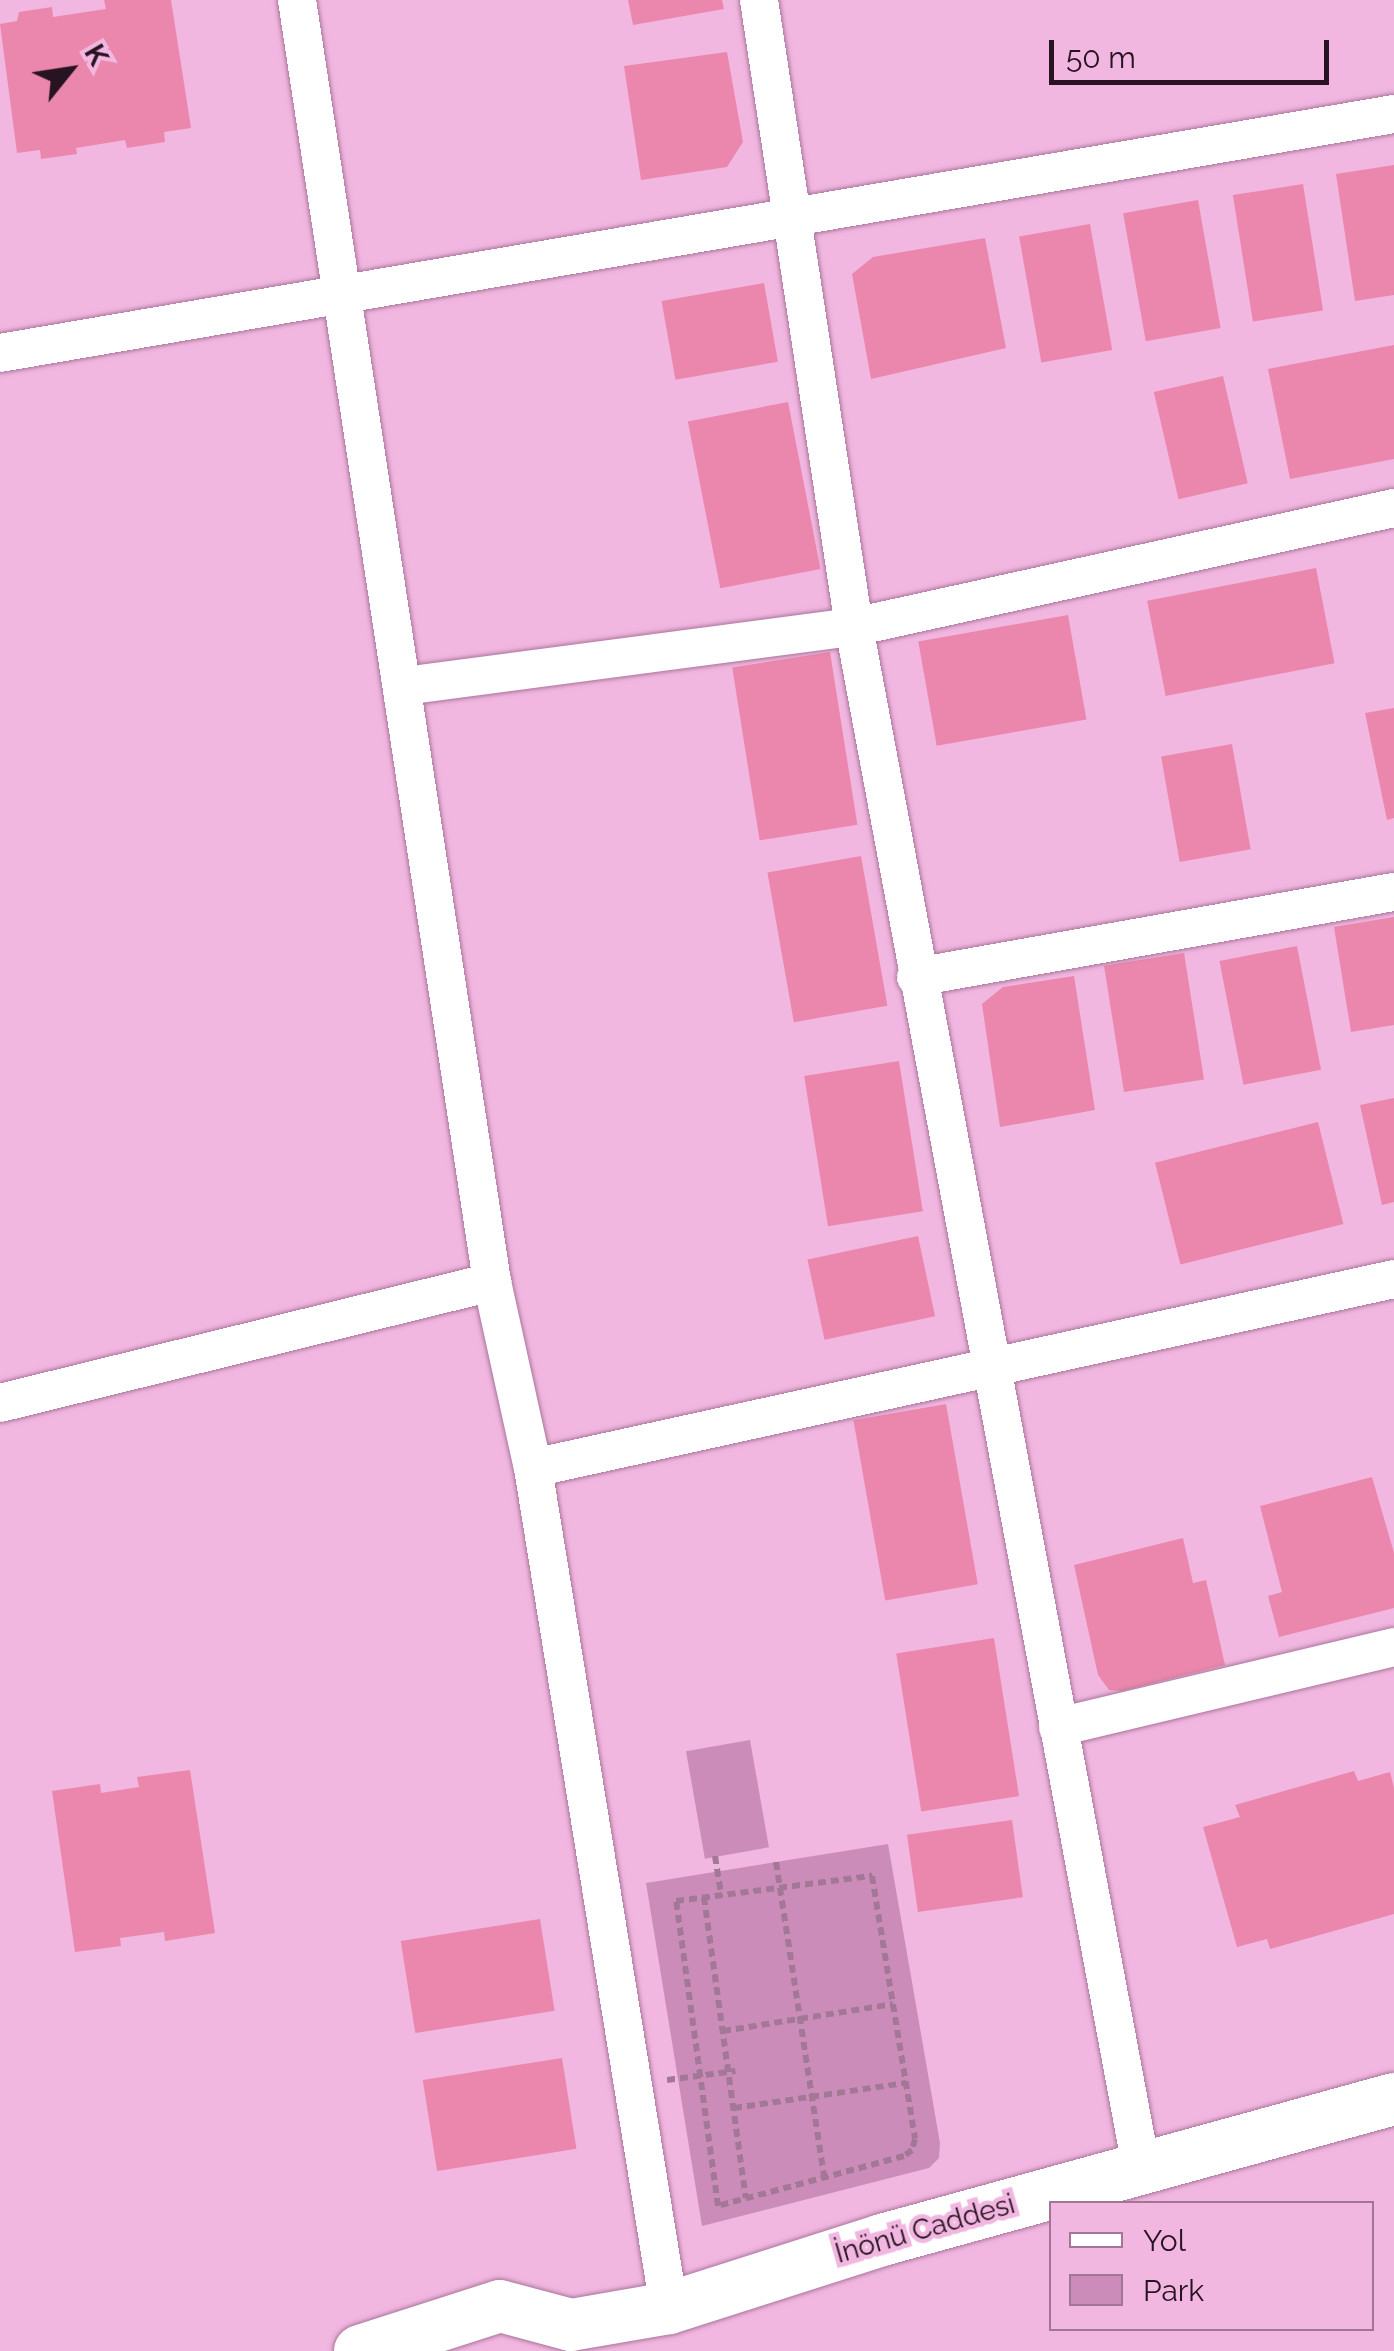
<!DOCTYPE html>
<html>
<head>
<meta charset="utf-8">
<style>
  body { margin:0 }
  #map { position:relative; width:1394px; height:2351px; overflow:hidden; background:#f1b7e0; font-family:Raleway,sans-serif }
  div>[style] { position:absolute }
  .green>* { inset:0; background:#cc8cba; transform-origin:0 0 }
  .building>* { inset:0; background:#eb87ac; transform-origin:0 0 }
  .path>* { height:6px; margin-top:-3px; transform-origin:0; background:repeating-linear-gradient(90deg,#a37897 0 8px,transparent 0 13px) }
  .roads { filter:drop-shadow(0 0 2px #ab759c) drop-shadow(0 0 2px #ab759c) }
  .street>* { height:38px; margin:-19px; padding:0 19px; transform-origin:19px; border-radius:19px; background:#fff }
  .secondary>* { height:52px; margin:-26px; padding:0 26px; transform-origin:26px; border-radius:26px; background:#fff }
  span { translate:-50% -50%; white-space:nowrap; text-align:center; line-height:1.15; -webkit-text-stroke:9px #f1b7e0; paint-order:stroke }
  .street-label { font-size:28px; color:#281322 }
  .legend { position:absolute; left:1049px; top:2201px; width:325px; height:130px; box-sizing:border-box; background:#f1b7e0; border:2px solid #a17594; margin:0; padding:12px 18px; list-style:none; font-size:30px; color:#281322 }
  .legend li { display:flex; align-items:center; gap:20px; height:50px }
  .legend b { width:50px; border:2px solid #a17594 }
  .north { position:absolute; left:20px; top:20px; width:100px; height:100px; -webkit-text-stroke:8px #f1b7e0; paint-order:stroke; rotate:60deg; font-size:28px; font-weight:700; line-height:40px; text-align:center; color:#281322 }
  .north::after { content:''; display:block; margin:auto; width:35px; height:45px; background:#281322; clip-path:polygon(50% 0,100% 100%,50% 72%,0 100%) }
  .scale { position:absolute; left:1049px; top:40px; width:280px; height:45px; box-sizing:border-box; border:5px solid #281322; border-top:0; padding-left:12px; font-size:30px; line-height:35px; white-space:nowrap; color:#281322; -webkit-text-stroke:8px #f1b7e0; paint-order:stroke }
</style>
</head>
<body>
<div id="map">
  <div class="green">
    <i style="left:750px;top:1740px;width:109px;height:65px;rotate:80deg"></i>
    <i style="clip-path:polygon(888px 1844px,940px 2143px,939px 2158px,929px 2168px,702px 2226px,646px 1883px)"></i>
  </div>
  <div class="building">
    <i style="clip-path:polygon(104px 0,171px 0,191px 128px,164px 132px,165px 142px,127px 148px,125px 140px,76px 148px,77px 154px,41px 159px,40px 150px,17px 153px,0 24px,17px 21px,19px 12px,52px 7px,53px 17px,106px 9px)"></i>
    <i style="clip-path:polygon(628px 0,722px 0,724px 9px,633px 25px)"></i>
    <i style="clip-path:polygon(727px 52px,743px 142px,727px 167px,641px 180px,624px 66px)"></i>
    <i style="clip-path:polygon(1394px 165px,1394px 295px,1355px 301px,1336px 174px)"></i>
    <i style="left:1303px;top:184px;width:128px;height:71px;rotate:81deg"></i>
    <i style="left:1198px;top:200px;width:130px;height:76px;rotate:80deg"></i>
    <i style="left:1090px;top:224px;width:128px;height:72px;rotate:80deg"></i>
    <i style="clip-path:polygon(985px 238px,1006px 348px,871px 379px,852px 274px,873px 257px)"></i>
    <i style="left:764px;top:283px;width:80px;height:104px;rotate:80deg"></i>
    <i style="clip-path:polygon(1394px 345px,1394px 459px,1290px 479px,1268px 369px)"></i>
    <i style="left:1223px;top:376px;width:110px;height:71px;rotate:77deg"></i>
    <i style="left:788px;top:402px;width:170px;height:102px;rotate:79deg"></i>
    <i style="left:1316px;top:568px;width:97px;height:172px;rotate:79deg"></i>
    <i style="left:1068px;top:615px;width:106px;height:152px;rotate:80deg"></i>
    <i style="left:830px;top:652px;width:175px;height:99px;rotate:81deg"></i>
    <i style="clip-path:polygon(1394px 708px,1394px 818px,1387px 820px,1365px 713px)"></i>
    <i style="left:1232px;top:744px;width:107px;height:72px;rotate:80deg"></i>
    <i style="left:861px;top:856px;width:152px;height:95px;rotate:80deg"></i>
    <i style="clip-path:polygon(1394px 917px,1394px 1025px,1351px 1032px,1334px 927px)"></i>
    <i style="left:1297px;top:946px;width:126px;height:79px;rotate:79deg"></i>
    <i style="left:1184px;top:953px;width:128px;height:81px;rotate:81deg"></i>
    <i style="clip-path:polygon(1074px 976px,1095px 1110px,1000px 1127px,982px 1004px,1003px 987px)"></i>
    <i style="left:899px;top:1061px;width:152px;height:96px;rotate:81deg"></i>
    <i style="clip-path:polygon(1394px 1098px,1394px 1202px,1382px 1205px,1360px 1105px)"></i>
    <i style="left:1318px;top:1122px;width:105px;height:168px;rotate:76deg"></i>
    <i style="left:918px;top:1236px;width:82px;height:113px;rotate:78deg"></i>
    <i style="left:946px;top:1404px;width:183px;height:94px;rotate:80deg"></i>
    <i style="clip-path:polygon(1372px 1477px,1394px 1553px,1394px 1608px,1279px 1637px,1268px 1596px,1282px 1592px,1260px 1506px)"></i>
    <i style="clip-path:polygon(1183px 1538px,1193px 1583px,1206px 1580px,1225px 1665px,1122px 1691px,1109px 1690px,1098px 1675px,1074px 1565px)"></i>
    <i style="left:994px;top:1638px;width:160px;height:99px;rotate:81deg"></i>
    <i style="clip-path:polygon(190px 1770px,215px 1933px,165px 1941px,164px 1932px,120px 1938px,121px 1946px,75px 1952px,52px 1791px,100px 1784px,101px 1793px,139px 1787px,137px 1777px)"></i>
    <i style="clip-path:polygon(1354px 1771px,1358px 1781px,1390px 1772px,1394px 1788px,1394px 1914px,1270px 1949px,1267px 1939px,1237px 1947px,1203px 1827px,1240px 1817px,1235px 1805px)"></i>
    <i style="left:1012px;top:1820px;width:78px;height:106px;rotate:82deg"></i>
    <i style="left:540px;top:1919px;width:93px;height:141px;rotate:81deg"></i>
    <i style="left:562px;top:2058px;width:92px;height:141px;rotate:81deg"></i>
  </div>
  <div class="path">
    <i style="left:715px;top:1856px;width:39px;rotate:81deg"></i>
    <i style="left:776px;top:1862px;width:319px;rotate:81.3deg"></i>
    <i style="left:872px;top:1876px;width:266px;rotate:80.7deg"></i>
    <i style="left:915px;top:2139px;width:11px;rotate:105deg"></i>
    <i style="left:912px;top:2150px;width:10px;rotate:143deg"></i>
    <i style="left:904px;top:2156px;width:193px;rotate:165deg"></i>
    <i style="left:718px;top:2206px;width:308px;rotate:-97.8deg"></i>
    <i style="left:676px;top:1901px;width:198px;rotate:-7.3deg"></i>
    <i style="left:704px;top:1897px;width:304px;rotate:82.1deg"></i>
    <i style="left:723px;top:2031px;width:172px;rotate:-9deg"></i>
    <i style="left:667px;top:2080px;width:69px;rotate:-7.5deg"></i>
    <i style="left:734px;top:2108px;width:174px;rotate:-8.3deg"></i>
  </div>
  <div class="roads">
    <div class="street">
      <i style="left:297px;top:0;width:1297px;rotate:81.35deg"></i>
      <i style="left:492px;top:1282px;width:190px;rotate:77.6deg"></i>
      <i style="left:533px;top:1468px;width:851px;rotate:80.8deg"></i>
      <i style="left:759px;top:0;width:634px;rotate:81.38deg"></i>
      <i style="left:854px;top:627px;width:1567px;rotate:79.44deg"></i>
      <i style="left:0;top:353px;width:1414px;rotate:-9.73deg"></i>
      <i style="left:404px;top:686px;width:454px;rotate:-7.5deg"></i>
      <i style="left:854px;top:627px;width:553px;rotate:-12.43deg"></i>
      <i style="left:916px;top:977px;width:485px;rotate:-10.1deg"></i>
      <i style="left:0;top:1403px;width:507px;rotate:-13.82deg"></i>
      <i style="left:533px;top:1468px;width:881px;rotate:-12.38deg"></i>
      <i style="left:1058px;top:1727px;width:345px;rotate:-13.4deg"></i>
    </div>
    <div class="secondary">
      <i style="left:360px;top:2351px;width:147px;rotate:-17.8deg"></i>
      <i style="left:500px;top:2306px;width:73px;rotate:15deg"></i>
      <i style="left:571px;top:2325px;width:99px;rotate:-9.8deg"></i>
      <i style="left:669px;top:2308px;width:224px;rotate:-17.7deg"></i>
      <i style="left:882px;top:2240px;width:531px;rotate:-15.4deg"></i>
    </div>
  </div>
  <div class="street-label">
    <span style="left:925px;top:2229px;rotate:-16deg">İnönü Caddesi</span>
  </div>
  <ul class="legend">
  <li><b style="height:12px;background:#fff"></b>Yol</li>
  <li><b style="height:28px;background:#cc8cba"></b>Park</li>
  </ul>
  <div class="north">K</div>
  <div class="scale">50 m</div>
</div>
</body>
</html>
